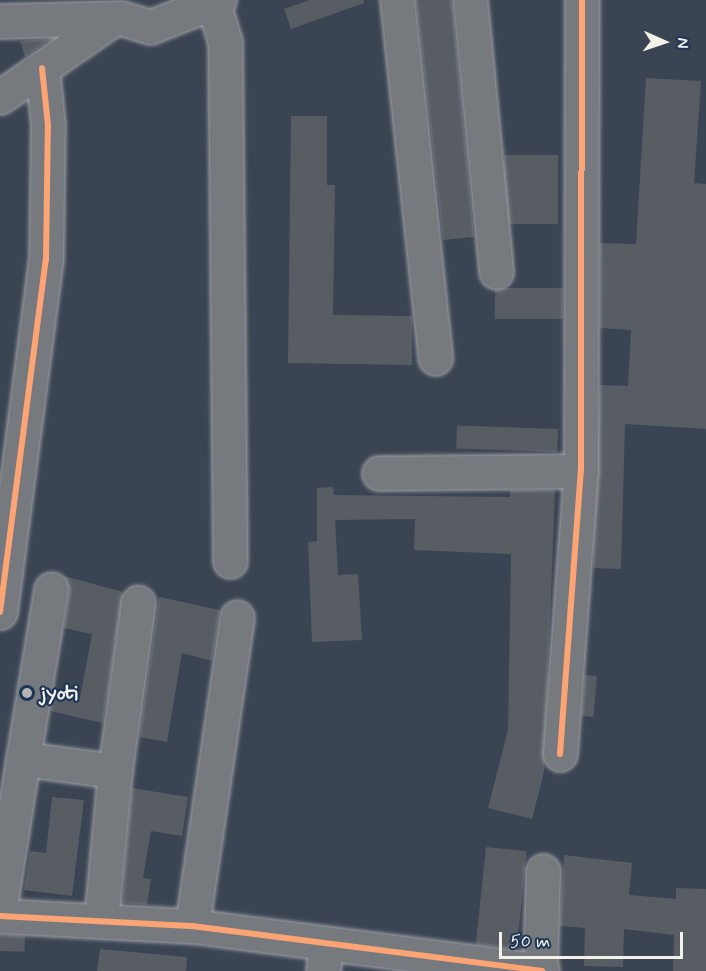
<!DOCTYPE html>
<html>
<head>
<meta charset="utf-8">
<style>
  body { margin:0 }
  #map { position:relative; width:706px; height:971px; overflow:hidden; background:#3b4452; font-family:Mynerve,sans-serif }
  div>[style] { position:absolute }
  .building>* { inset:0; background:#585d64; transform-origin:0 0 }
  .roads { filter:drop-shadow(0 0 2px #9fa2a7) drop-shadow(0 0 2px #9fa2a7) }
  .minor>* { height:33px; margin:-16.5px; padding:0 16.5px; transform-origin:16.5px; border-radius:16.5px; background:#767a7f }
  .major>* { height:33px; margin:-16.5px; padding:0 16.5px; transform-origin:16.5px; border-radius:16.5px; background:#767a7f }
  .cycleway>* { height:6px; margin:-3px; padding:0 3px; transform-origin:3px; border-radius:3px; background:#fda474 }
  .dots>* { width:16px; height:16px; translate:-50% -50%; box-sizing:border-box; border:3px solid #1d3557; border-radius:50% }
  span { translate:-50% -50%; white-space:nowrap; text-align:center; line-height:1.15; -webkit-text-stroke:4.5px #1d3557; paint-order:stroke }
  .poi-label { font-size:21px; color:#f4f1e8; font-weight:700 }
  .left { translate:0 -50%; text-align:left }
  .north { position:absolute; left:634px; top:12px; width:60px; height:60px; -webkit-text-stroke:4px #1d3557; paint-order:stroke; rotate:93deg; font-size:16px; font-weight:700; line-height:24px; text-align:center; color:#f4f1e8 }
  .north::after { content:''; display:block; margin:auto; width:21px; height:27px; background:#f4f1e8; clip-path:polygon(50% 0,100% 100%,50% 72%,0 100%) }
  .scale { position:absolute; left:499px; top:932px; width:184px; height:27px; box-sizing:border-box; border:3px solid #f4f1e8; border-top:0; padding-left:8px; font-size:18px; line-height:21px; white-space:nowrap; color:#f4f1e8; -webkit-text-stroke:4px #1d3557; paint-order:stroke }
</style>
</head>
<body>
<div id="map">
  <div class="building">
    <i style="clip-path:polygon(310px 0,364px 0,364px 3px,291px 29px,284px 9px)"></i>
    <i style="clip-path:polygon(416px 0,452px 0,474px 237px,443px 240px)"></i>
    <i style="clip-path:polygon(49px 39px,50px 40px,25px 57px,20px 41px)"></i>
    <i style="clip-path:polygon(646px 78px,701px 81px,694px 183px,706px 184px,706px 429px,625px 424px,621px 569px,593px 568px,600px 385px,628px 386px,631px 330px,600px 328px,600px 243px,636px 244px)"></i>
    <i style="clip-path:polygon(291px 116px,327px 116px,327px 185px,335px 185px,333px 315px,412px 316px,412px 365px,288px 363px)"></i>
    <i style="left:504px;top:155px;width:54px;height:69px"></i>
    <i style="left:563px;top:288px;width:31px;height:68px;rotate:90deg"></i>
    <i style="left:558px;top:429px;width:23px;height:101px;rotate:92deg"></i>
    <i style="clip-path:polygon(333px 487px,334px 495px,510px 497px,510px 490px,555px 490px,544px 772px,532px 819px,488px 808px,508px 730px,511px 554px,414px 550px,415px 519px,335px 520px,338px 575px,358px 574px,362px 640px,312px 642px,308px 542px,317px 541px,317px 488px)"></i>
    <i style="clip-path:polygon(64px 576px,123px 592px,103px 723px,50px 711px,53px 693px,80px 698px,92px 634px,64px 628px,70px 591px)"></i>
    <i style="clip-path:polygon(159px 597px,220px 610px,212px 661px,182px 653px,167px 742px,139px 737px)"></i>
    <i style="left:585px;top:675px;width:12px;height:41px;rotate:5deg"></i>
    <i style="clip-path:polygon(132px 788px,188px 797px,182px 836px,151px 831px,143px 878px,151px 879px,147px 905px,122px 903px)"></i>
    <i style="clip-path:polygon(52px 797px,84px 800px,72px 896px,24px 890px,30px 851px,46px 853px)"></i>
    <i style="left:486px;top:847px;width:41px;height:98px;rotate:6deg"></i>
    <i style="clip-path:polygon(564px 855px,632px 863px,629px 895px,676px 899px,676px 888px,706px 889px,706px 971px,673px 971px,674px 935px,624px 929px,623px 967px,584px 966px,585px 928px,560px 926px)"></i>
    <i style="left:0;top:935px;width:25px;height:16px;rotate:2deg"></i>
    <i style="clip-path:polygon(100px 949px,187px 957px,186px 971px,97px 971px)"></i>
  </div>
  <div class="roads">
    <div class="minor">
      <i style="left:397px;top:0;width:360px;rotate:83.9deg"></i>
      <i style="left:470px;top:0;width:273px;rotate:84.5deg"></i>
      <i style="left:213px;top:2px;width:42px;rotate:73.3deg"></i>
      <i style="left:225px;top:42px;width:519px;rotate:89.45deg"></i>
      <i style="left:0;top:97px;width:137px;rotate:-34.6deg"></i>
      <i style="left:379px;top:473px;width:202px;rotate:-0.6deg"></i>
      <i style="left:0;top:612px;width:355px;rotate:-82.6deg"></i>
      <i style="left:46px;top:260px;width:135px;rotate:-89.2deg"></i>
      <i style="left:48px;top:125px;width:57px;rotate:-96deg"></i>
      <i style="left:560px;top:754px;width:284px;rotate:-85.8deg"></i>
      <i style="left:581px;top:471px;width:471px;rotate:-89.9deg"></i>
      <i style="left:23px;top:759px;width:172px;rotate:-80.6deg"></i>
      <i style="left:0;top:906px;width:149px;rotate:-81.1deg"></i>
      <i style="left:23px;top:759px;width:93px;rotate:7.4deg"></i>
      <i style="left:0;top:916px;width:192px;rotate:3deg"></i>
      <i style="left:192px;top:926px;width:353px;rotate:7.3deg"></i>
      <i style="left:101px;top:921px;width:151px;rotate:-84.7deg"></i>
      <i style="left:115px;top:771px;width:170px;rotate:-82.2deg"></i>
      <i style="left:192px;top:926px;width:312px;rotate:-81.7deg"></i>
      <i style="left:323px;top:971px;width:27px;rotate:-84deg"></i>
      <i style="left:540px;top:971px;width:100px;rotate:-88.3deg"></i>
    </div>
    <div class="major">
      <i style="left:0;top:21px;width:121px;rotate:-1.4deg"></i>
      <i style="left:121px;top:18px;width:30px;rotate:17deg"></i>
      <i style="left:150px;top:27px;width:74px;rotate:-21.4deg"></i>
    </div>
  </div>
  <div class="cycleway">
    <i style="left:0;top:612px;width:355px;rotate:-82.6deg"></i>
    <i style="left:46px;top:260px;width:135px;rotate:-89.2deg"></i>
    <i style="left:48px;top:125px;width:57px;rotate:-96deg"></i>
    <i style="left:560px;top:754px;width:284px;rotate:-85.8deg"></i>
    <i style="left:581px;top:471px;width:471px;rotate:-89.9deg"></i>
    <i style="left:0;top:916px;width:192px;rotate:3deg"></i>
    <i style="left:192px;top:926px;width:353px;rotate:7.3deg"></i>
  </div>
  <div class="dots">
    <i style="left:27px;top:693px;background:#b3b4b4"></i>
  </div>
  <div class="poi-label">
    <span class="left" style="left:39px;top:693px">jyoti</span>
  </div>
  <div class="north">N</div>
  <div class="scale">50 m</div>
</div>
</body>
</html>
